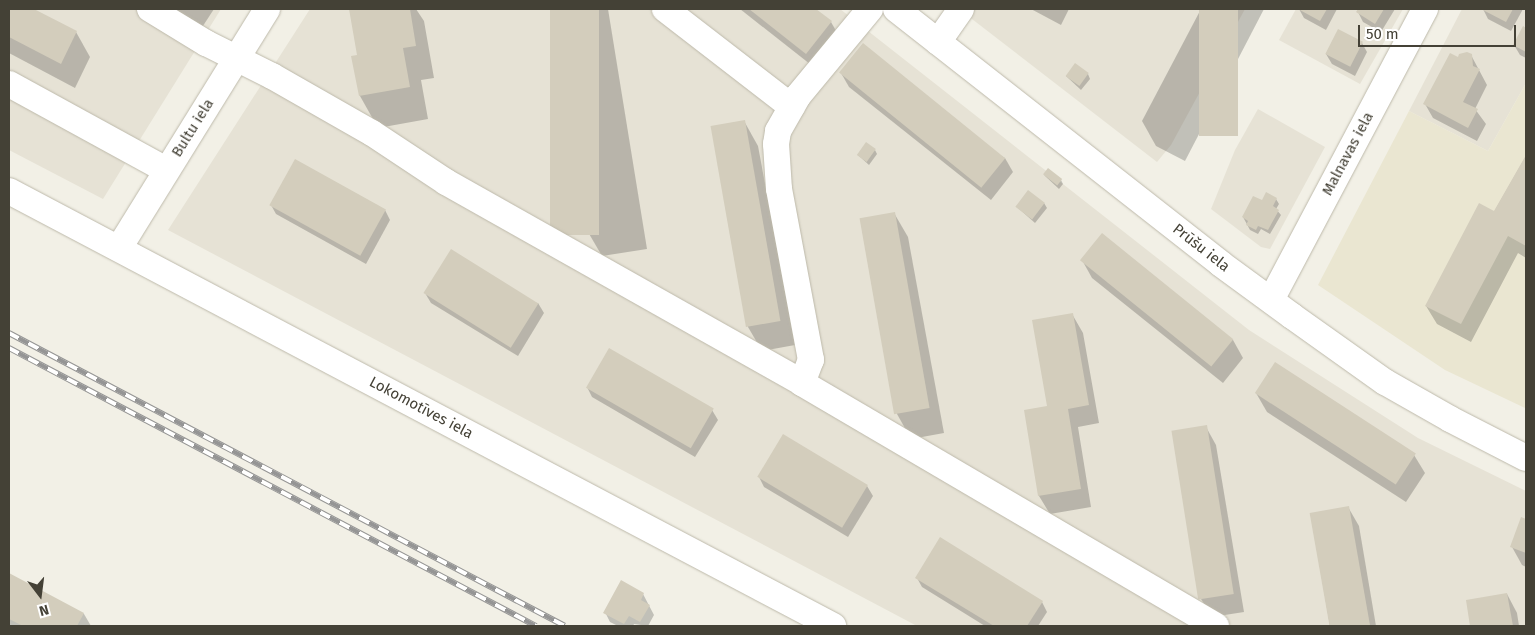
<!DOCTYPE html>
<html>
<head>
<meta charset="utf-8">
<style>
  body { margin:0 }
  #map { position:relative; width:1535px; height:635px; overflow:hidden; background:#f2f0e6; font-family:"Fira Sans",sans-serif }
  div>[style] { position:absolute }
  .residential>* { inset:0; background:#e6e2d5 }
  .education>* { inset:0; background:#eae6d1 }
  .shadow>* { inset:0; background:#0003 }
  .building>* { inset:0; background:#d3cdbc; transform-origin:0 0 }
  .roads { filter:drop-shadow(0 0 1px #bdb9aa) drop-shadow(0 0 1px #bdb9aa) }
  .minor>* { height:26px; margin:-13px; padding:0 13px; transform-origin:13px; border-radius:13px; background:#fff }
  .rail>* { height:5.5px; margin-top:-2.75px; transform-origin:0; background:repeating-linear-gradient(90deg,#fff 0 11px,#959595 0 22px); box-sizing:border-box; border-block:1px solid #959595 }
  span { translate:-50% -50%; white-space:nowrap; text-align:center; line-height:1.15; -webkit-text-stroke:5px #fff; paint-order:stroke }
  .street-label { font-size:15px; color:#444136 }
  .frame { position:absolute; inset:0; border:10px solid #444136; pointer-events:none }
  .north { position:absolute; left:15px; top:570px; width:50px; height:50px; -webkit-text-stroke:4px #fff; paint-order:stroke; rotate:165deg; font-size:14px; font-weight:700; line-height:20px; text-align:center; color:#444136 }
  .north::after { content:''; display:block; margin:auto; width:18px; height:22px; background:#444136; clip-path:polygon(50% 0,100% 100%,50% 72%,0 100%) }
  .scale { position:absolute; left:1358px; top:25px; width:158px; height:22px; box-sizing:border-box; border:2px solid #444136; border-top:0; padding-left:6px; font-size:15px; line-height:18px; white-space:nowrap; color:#444136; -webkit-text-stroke:4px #fff; paint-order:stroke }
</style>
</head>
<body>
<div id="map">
  <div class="residential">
    <i style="clip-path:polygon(9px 9px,221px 9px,103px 199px,9px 150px)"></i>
    <i style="clip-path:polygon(310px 9px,840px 9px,1249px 330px,1418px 438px,1526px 491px,1526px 626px,917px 626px,168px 230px)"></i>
    <i style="clip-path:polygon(959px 9px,1245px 9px,1171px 145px,1157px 162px)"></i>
    <i style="clip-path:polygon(1296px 9px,1403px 9px,1360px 84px,1279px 40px)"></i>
    <i style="clip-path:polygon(1462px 9px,1526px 9px,1526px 83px,1488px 151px,1409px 111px)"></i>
    <i style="clip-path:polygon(1258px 109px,1325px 147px,1270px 249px,1261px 247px,1211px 209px,1235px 150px)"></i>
  </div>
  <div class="education">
    <i style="clip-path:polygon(1526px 83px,1526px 405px,1525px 408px,1445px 370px,1318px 285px,1409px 111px,1488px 151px)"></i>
  </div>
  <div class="shadow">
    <i style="clip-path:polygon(9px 9px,31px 9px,76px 32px,90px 57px,75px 88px,9px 53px)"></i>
    <i style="clip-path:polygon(167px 9px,214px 9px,199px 32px)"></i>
    <i style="clip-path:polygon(350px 9px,416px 9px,424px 21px,434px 78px,421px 80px,428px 119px,378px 128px,360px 96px,359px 56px)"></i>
    <i style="clip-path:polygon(551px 9px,608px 9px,647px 249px,602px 256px,588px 232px)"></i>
    <i style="clip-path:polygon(740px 9px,814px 9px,831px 22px,839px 36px,815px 68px)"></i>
    <i style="clip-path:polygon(1031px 9px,1069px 9px,1061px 25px)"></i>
    <i style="clip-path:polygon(1201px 9px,1264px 9px,1185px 161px,1156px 146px,1142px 121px)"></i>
    <i style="clip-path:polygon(1299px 9px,1337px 9px,1326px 30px,1304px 18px)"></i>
    <i style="clip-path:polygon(1360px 9px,1395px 9px,1381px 32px,1363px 22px,1358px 12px)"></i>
    <i style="clip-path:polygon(1483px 9px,1523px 9px,1511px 31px,1488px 19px)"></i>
    <i style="clip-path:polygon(1523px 28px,1526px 29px,1526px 58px,1520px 55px,1514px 45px)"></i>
    <i style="clip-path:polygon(1362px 43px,1367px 52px,1355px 76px,1332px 64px,1326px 54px)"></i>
    <i style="clip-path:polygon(1471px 55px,1487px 85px,1475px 109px,1486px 124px,1477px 141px,1433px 118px,1425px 104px)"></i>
    <i style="clip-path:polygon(841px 73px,1005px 158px,1013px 172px,991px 200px,849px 87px)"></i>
    <i style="clip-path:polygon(1088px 74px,1090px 79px,1081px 90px,1066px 76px)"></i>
    <i style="clip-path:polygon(744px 121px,758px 146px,795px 345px,762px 351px,748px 327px,712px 127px)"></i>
    <i style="clip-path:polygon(875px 150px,877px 154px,869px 165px,858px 155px)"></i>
    <i style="clip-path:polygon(1526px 156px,1526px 258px,1518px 253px,1471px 342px,1437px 324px,1426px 306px,1494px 212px)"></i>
    <i style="clip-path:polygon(1044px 175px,1061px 180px,1063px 184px,1059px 189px)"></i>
    <i style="clip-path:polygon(1276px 199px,1279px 204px,1276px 209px,1281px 215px,1270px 234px,1261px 229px,1258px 234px,1250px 230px,1243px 217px,1262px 202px)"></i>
    <i style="clip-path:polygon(1044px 203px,1047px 208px,1035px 223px,1017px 207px)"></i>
    <i style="clip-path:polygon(271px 205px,385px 210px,390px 220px,366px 264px,276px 214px)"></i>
    <i style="clip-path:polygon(894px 213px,908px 237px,944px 433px,911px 439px,897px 414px)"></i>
    <i style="clip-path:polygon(1082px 260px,1233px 340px,1243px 358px,1223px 383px,1092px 278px)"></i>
    <i style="clip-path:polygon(425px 293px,538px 303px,544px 313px,518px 356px,431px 303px)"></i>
    <i style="clip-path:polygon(1072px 314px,1083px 333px,1099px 423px,1078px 427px,1091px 507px,1050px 514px,1039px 496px,1049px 407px)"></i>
    <i style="clip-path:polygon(587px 387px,712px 410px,718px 420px,695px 457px,592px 397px)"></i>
    <i style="clip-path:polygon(1256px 393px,1414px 455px,1425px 473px,1406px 502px,1267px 412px)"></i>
    <i style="clip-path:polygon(1206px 427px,1216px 445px,1244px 612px,1212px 617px,1201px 599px)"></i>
    <i style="clip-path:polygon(759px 477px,867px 486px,873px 496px,848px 537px,764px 487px)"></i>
    <i style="clip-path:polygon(1348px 507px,1359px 526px,1376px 626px,1330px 626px,1311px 514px)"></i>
    <i style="clip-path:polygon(1522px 519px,1526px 520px,1526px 567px,1522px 565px,1512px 547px)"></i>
    <i style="clip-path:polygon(9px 574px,84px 614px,91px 626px,9px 626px)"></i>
    <i style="clip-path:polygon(917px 578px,1042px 602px,1047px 612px,1038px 626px,985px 626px,922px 587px)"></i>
    <i style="clip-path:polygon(643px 594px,654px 615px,648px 626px,634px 624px,633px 626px,618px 626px,610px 622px,605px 612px)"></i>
    <i style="clip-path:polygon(1507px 594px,1517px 613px,1519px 626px,1471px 626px,1467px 601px)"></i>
  </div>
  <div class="building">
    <i style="clip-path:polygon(9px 9px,34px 9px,77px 31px,61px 64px,9px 37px)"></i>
    <i style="clip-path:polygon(349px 9px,410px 9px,416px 46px,403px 48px,410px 87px,359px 96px,351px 56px,357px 55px)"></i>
    <i style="left:550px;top:9px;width:49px;height:226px"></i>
    <i style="clip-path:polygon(749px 9px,816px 9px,832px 21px,806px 54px)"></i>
    <i style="left:1199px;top:9px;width:39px;height:127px"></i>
    <i style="clip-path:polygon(1298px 9px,1327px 9px,1320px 21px)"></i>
    <i style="clip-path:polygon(1358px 9px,1384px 9px,1375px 24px,1356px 12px)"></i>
    <i style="clip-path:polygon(1481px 9px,1513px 9px,1506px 22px)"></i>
    <i style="clip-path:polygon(1523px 26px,1526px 28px,1526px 52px,1513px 45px)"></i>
    <i style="left:1338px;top:29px;width:28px;height:28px;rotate:27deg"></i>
    <i style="left:863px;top:43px;width:183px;height:38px;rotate:39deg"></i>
    <i style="clip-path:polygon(1467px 52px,1472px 54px,1473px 66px,1480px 69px,1463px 102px,1478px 109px,1468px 128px,1423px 104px,1450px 53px,1458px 57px,1459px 54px)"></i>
    <i style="left:1075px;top:63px;width:17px;height:16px;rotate:36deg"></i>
    <i style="left:745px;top:120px;width:204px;height:35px;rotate:80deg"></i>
    <i style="left:866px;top:142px;width:12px;height:16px;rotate:35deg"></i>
    <i style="clip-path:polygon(1526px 155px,1526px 246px,1508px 236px,1461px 324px,1425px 306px,1479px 203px,1494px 211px)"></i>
    <i style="left:295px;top:159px;width:104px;height:53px;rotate:29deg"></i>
    <i style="left:1048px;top:168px;width:18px;height:8px;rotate:38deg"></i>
    <i style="left:1028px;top:190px;width:21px;height:21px;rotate:37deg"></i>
    <i style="clip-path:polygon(1266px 192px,1277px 198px,1273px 206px,1279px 210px,1268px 230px,1258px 226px,1256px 230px,1246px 225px,1248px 221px,1242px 217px,1253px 196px,1262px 200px)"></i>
    <i style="left:895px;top:212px;width:199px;height:36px;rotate:80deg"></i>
    <i style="left:1102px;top:233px;width:169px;height:35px;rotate:39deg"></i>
    <i style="left:451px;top:249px;width:103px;height:52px;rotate:32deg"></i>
    <i style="clip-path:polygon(1073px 313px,1089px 405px,1068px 409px,1081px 489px,1038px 496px,1024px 410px,1047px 406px,1032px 320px)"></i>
    <i style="left:609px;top:348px;width:121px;height:46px;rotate:30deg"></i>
    <i style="left:1275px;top:362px;width:168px;height:37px;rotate:33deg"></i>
    <i style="left:1207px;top:425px;width:171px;height:36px;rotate:81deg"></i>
    <i style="left:783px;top:434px;width:99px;height:50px;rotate:31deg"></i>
    <i style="left:1349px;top:506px;width:122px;height:40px;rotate:80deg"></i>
    <i style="clip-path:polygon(1521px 517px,1526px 519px,1526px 553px,1510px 547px)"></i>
    <i style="clip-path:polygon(940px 537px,1043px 601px,1027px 626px,994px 626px,915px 578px)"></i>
    <i style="clip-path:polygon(9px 573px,84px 613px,77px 626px,23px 626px,9px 619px)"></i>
    <i style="clip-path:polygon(621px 580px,644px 593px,641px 600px,650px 605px,640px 622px,629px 616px,624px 624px,603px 613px)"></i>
    <i style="clip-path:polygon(1507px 593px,1513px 626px,1470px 626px,1466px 600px)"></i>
  </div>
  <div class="roads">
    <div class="minor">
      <i style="left:150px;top:9px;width:66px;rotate:31.3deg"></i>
      <i style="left:206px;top:43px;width:74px;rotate:26.6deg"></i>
      <i style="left:272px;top:76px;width:115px;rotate:29.7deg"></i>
      <i style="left:372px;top:133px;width:89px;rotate:33.5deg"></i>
      <i style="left:446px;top:182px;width:409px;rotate:29.4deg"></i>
      <i style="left:802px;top:383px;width:480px;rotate:30.4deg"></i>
      <i style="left:665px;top:9px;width:160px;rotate:37.7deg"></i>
      <i style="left:896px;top:9px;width:413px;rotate:38.1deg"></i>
      <i style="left:1221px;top:264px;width:88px;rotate:36.2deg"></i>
      <i style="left:1292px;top:316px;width:114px;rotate:35.4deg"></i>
      <i style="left:1385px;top:382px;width:75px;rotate:29.6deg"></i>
      <i style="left:1450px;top:419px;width:85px;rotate:27.2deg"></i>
      <i style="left:938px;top:42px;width:40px;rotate:-55.1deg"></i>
      <i style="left:9px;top:84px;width:179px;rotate:28.7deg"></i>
      <i style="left:9px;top:191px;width:932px;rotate:27.83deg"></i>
      <i style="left:119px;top:248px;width:281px;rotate:-58.2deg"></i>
      <i style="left:1271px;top:300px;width:329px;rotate:-62.1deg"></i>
      <i style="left:802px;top:383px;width:25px;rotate:-69deg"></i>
      <i style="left:811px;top:360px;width:174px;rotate:-100.6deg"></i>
      <i style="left:779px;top:189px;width:45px;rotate:-93.8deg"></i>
      <i style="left:776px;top:144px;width:13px;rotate:-81deg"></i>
      <i style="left:778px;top:131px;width:40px;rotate:-60.3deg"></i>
      <i style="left:798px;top:96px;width:113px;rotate:-50.4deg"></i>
    </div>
  </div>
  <div class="rail">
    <i style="left:9px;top:333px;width:628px;rotate:27.79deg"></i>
    <i style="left:9px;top:348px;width:596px;rotate:27.81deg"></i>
  </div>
  <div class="street-label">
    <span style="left:193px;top:128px;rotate:-58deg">Bultu iela</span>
    <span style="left:1348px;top:154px;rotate:-62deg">Malnavas iela</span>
    <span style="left:1201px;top:248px;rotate:38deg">Prūšu iela</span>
    <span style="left:421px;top:408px;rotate:28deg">Lokomotīves iela</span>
  </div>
  <div class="frame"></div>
  <div class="north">N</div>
  <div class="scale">50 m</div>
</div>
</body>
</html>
